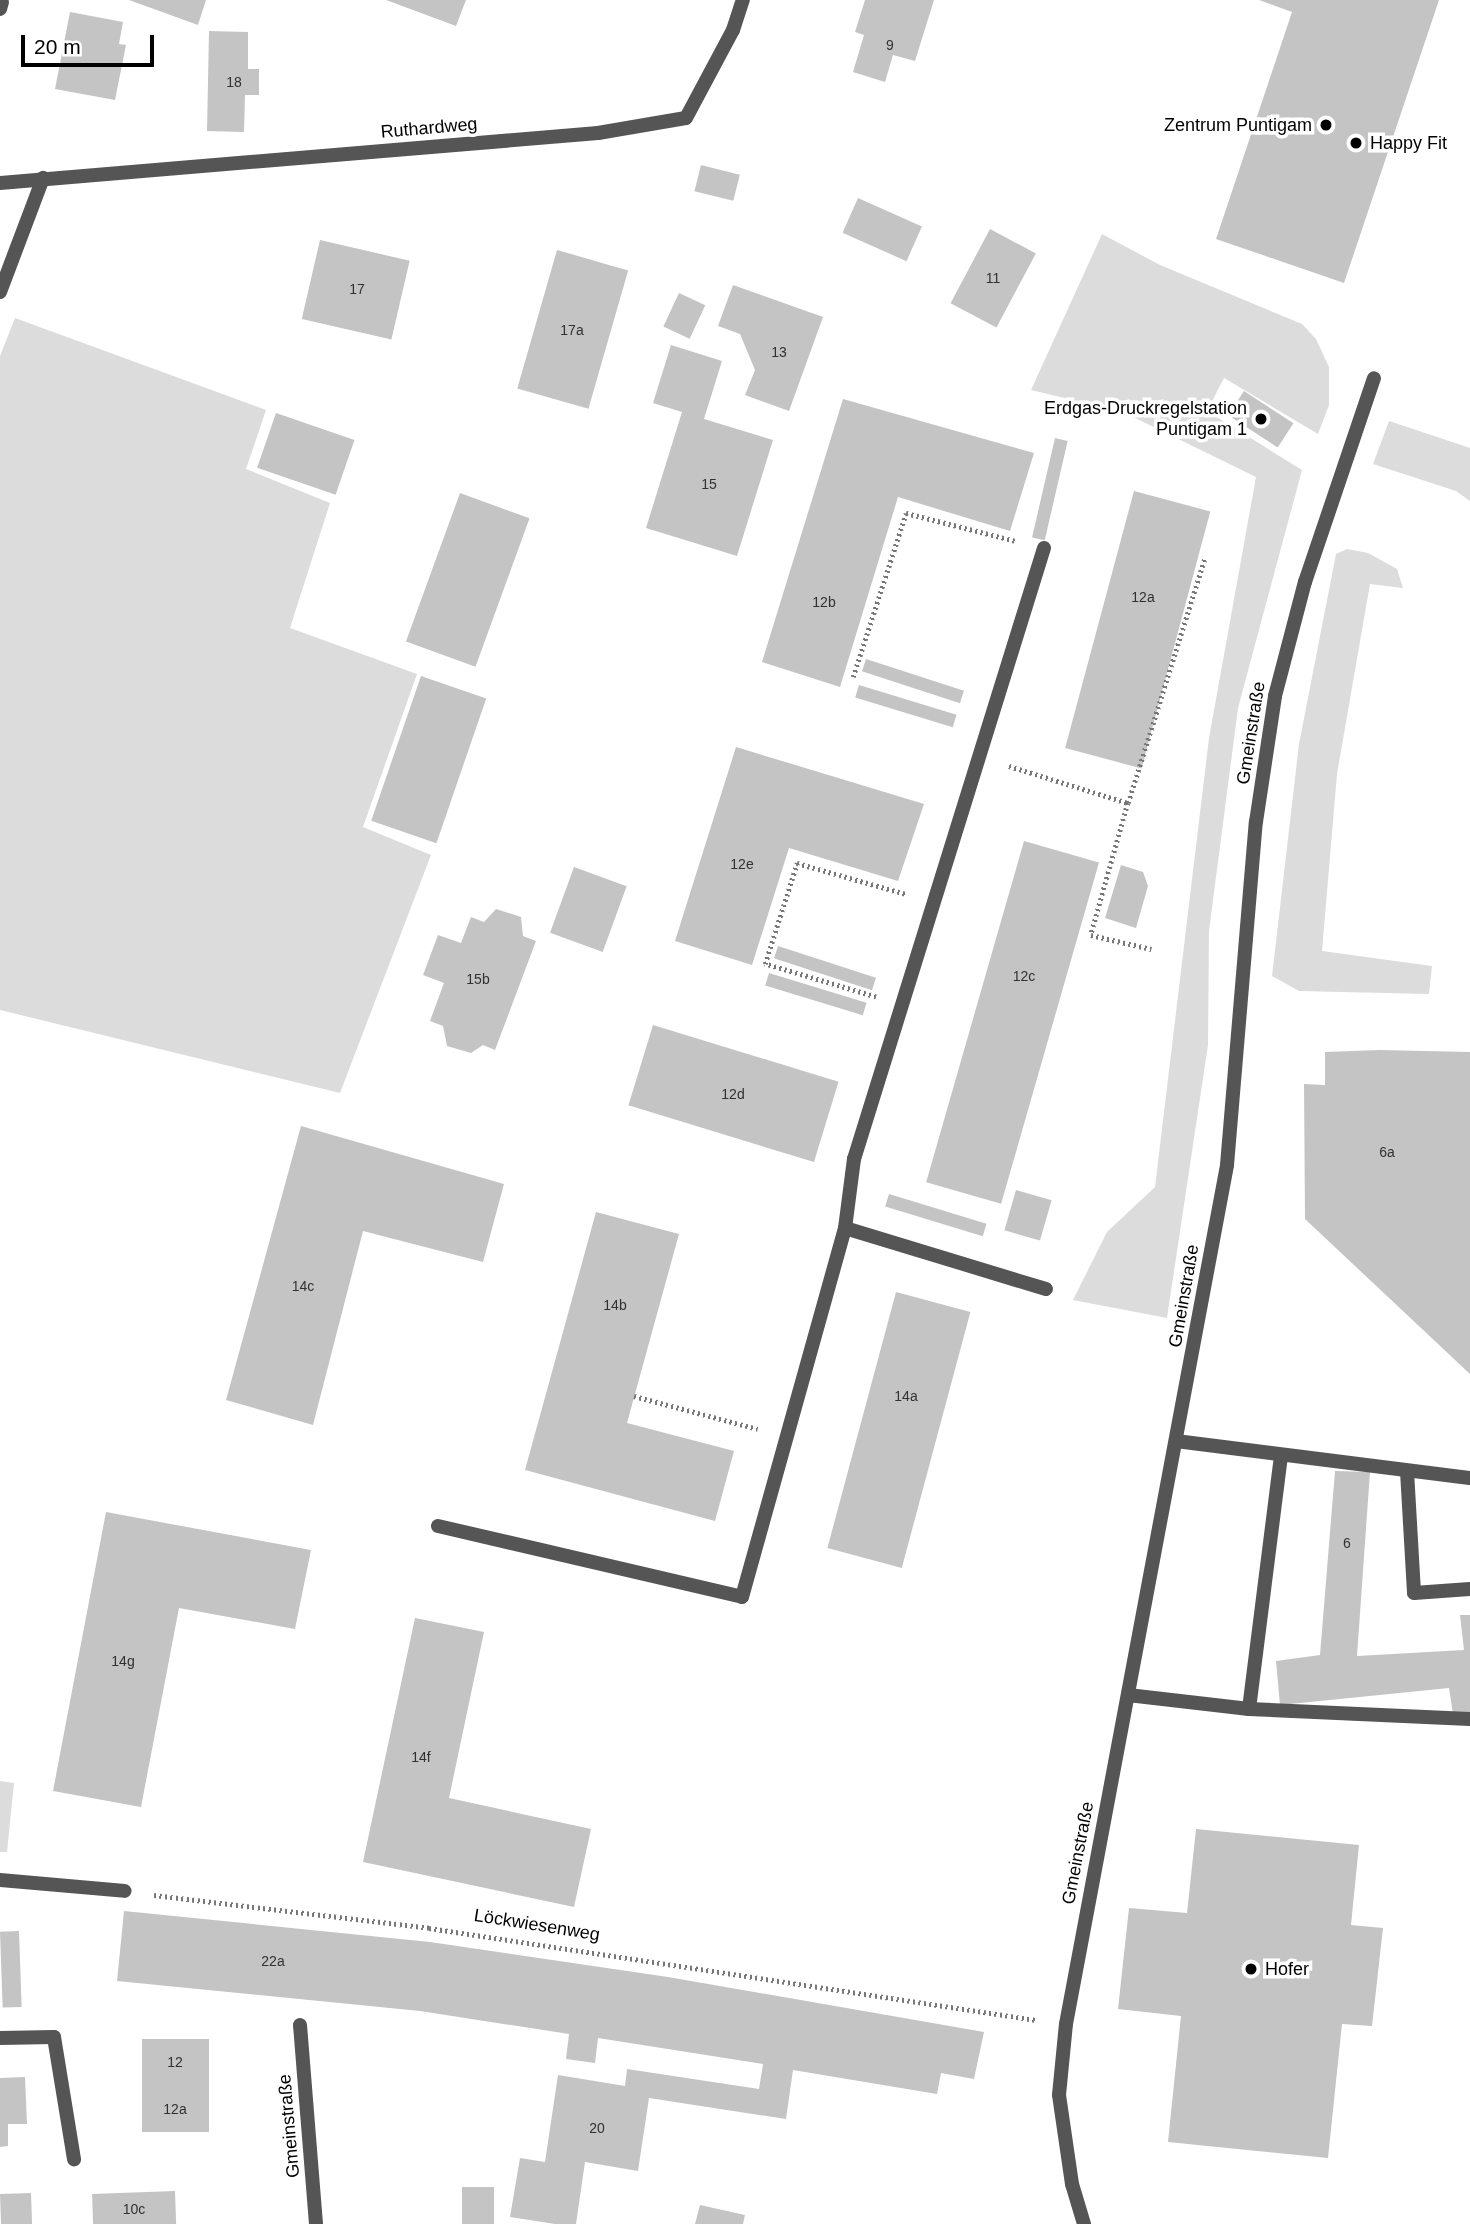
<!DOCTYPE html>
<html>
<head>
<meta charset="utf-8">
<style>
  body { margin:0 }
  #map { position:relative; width:1470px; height:2224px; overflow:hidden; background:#fff; font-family:Arial,sans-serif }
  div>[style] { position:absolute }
  .green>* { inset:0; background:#dcdcdc }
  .building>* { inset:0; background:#c4c4c4; transform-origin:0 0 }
  .path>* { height:4.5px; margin-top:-2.25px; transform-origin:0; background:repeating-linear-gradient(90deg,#777 0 2px,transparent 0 5.5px) }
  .service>* { height:14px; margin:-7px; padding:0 7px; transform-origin:7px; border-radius:7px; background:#555 }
  .minor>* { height:14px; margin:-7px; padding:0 7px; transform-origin:7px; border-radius:7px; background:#555 }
  .dots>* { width:19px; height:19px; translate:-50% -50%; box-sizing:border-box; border:4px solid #fff; border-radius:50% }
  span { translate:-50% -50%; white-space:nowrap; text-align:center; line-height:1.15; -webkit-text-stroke:7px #fff; paint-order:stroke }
  .number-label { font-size:14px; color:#313131 }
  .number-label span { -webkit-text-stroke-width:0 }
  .poi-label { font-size:18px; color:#000 }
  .right { translate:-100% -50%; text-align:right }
  .left { translate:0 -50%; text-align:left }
  .street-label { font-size:18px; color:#000 }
  .scale { position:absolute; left:21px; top:35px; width:133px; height:32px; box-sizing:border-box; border:4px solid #000; border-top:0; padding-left:9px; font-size:21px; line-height:24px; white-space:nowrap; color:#000; -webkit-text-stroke:5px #fff; paint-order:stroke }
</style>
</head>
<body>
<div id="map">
  <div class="green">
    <i style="clip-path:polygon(1102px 234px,1160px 265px,1302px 324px,1316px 339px,1329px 367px,1329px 405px,1318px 434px,1224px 378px,1207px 411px,1302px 470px,1238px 708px,1209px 931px,1208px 1045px,1167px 1318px,1073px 1300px,1107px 1232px,1155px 1187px,1209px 738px,1256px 477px,1123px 412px,1031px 390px)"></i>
    <i style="clip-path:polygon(15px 318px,266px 410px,246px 469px,330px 503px,290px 628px,417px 674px,363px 827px,431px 855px,340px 1093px,0 1010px,0 356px)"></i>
    <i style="clip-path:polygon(1389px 421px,1470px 448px,1470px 501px,1456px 491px,1373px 464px)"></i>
    <i style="clip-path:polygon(1347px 549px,1368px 553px,1397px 569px,1403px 588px,1370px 584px,1337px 774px,1322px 951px,1432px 966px,1429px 994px,1299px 991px,1272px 976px,1299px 744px,1336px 554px)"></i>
    <i style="clip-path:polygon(0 1781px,14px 1783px,7px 1852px,0 1852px)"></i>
  </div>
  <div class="building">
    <i style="clip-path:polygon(129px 0,206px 0,198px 25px)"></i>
    <i style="clip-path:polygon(386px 0,466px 0,456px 26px)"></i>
    <i style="clip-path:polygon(865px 0,934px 0,915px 61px,893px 55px,885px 82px,853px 72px,864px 35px,855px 32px)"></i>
    <i style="clip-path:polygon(1259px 0,1439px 0,1344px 283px,1216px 239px,1292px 12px)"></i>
    <i style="clip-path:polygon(70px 12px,123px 22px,119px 44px,126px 45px,115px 100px,55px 89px)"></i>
    <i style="clip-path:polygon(209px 31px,248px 32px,248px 69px,259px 69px,259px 95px,245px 95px,244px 132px,207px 131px)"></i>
    <i style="left:701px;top:165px;width:40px;height:27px;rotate:14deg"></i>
    <i style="left:858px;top:198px;width:70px;height:38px;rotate:24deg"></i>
    <i style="left:990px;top:229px;width:52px;height:84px;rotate:28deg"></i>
    <i style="left:320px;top:240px;width:92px;height:81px;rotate:13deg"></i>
    <i style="left:557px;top:250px;width:74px;height:144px;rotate:16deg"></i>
    <i style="clip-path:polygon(733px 285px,823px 317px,789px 411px,745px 395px,755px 370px,740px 334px,718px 326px)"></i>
    <i style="left:679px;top:293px;width:29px;height:37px;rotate:25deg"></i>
    <i style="clip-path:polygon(671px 345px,722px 361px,704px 419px,773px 440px,737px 556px,646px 528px,682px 412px,653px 403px)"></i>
    <i style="left:1244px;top:391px;width:59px;height:29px;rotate:33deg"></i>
    <i style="clip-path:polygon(843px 399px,1034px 453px,1010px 531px,898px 497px,840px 687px,762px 662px)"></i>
    <i style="left:276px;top:413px;width:83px;height:58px;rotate:19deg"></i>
    <i style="left:1055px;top:438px;width:13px;height:102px;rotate:13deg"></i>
    <i style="left:1134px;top:491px;width:79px;height:266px;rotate:15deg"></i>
    <i style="left:460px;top:493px;width:74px;height:158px;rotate:20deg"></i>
    <i style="left:866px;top:659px;width:103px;height:13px;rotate:18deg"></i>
    <i style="left:421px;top:676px;width:69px;height:153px;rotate:19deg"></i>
    <i style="left:859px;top:685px;width:102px;height:13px;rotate:17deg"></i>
    <i style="clip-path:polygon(736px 747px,924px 804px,898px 881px,789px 848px,752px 965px,675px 941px)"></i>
    <i style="left:1024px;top:841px;width:78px;height:355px;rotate:16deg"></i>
    <i style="clip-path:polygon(1121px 865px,1143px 872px,1148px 886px,1136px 928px,1105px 918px)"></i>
    <i style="left:574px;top:867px;width:56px;height:70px;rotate:20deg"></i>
    <i style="clip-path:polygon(496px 909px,521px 917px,523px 936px,536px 941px,495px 1050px,483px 1045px,471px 1053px,447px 1046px,443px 1026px,430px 1021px,444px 983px,423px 975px,438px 935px,461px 943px,471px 917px,484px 922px)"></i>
    <i style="left:778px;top:946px;width:103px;height:13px;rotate:18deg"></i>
    <i style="left:769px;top:973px;width:102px;height:13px;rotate:17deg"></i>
    <i style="left:653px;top:1025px;width:194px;height:84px;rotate:17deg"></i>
    <i style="clip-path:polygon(1379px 1050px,1470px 1052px,1470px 1374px,1305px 1219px,1304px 1084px,1325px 1085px,1325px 1052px)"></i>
    <i style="clip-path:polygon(301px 1126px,504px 1184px,483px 1262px,363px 1231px,313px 1425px,226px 1400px)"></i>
    <i style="left:1016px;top:1190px;width:37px;height:42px;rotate:16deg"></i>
    <i style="left:889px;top:1194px;width:102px;height:13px;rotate:17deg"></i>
    <i style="clip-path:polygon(596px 1212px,679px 1234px,627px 1423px,734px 1451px,715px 1521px,525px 1470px)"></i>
    <i style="left:896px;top:1292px;width:77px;height:265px;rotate:15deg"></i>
    <i style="clip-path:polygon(1335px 1471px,1370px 1472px,1357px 1656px,1464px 1650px,1460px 1615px,1470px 1615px,1470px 1712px,1453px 1714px,1449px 1688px,1280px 1705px,1276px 1661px,1320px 1655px)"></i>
    <i style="clip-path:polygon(106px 1512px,311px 1550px,295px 1629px,179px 1608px,141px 1807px,53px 1791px)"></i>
    <i style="clip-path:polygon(415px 1618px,484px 1632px,449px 1798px,591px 1829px,574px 1907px,363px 1862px)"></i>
    <i style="clip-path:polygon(1196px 1829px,1359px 1845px,1351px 1925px,1383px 1928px,1372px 2026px,1342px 2024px,1328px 2158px,1168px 2142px,1181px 2016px,1118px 2009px,1129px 1908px,1187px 1913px)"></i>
    <i style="clip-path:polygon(124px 1911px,430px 1942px,668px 1977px,984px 2032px,974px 2079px,941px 2073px,937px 2094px,793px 2070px,786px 2119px,649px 2098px,638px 2171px,585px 2162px,576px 2224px,555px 2224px,510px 2217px,520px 2158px,545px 2162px,558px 2075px,625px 2086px,627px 2069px,759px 2089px,763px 2064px,598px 2038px,595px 2063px,566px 2059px,569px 2034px,420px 2011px,117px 1981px)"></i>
    <i style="left:19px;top:1931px;width:76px;height:19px;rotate:88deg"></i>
    <i style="left:142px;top:2039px;width:67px;height:93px"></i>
    <i style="clip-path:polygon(25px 2077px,27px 2124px,8px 2124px,8px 2146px,0 2147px,0 2078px)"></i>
    <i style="left:462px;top:2187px;width:32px;height:37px"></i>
    <i style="left:175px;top:2191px;width:33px;height:83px;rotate:88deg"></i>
    <i style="left:31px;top:2193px;width:31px;height:31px;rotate:88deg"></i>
    <i style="clip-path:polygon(700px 2205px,745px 2215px,743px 2224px,695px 2224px)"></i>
  </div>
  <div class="path">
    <i style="left:853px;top:677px;width:172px;rotate:-72.1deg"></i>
    <i style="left:906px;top:513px;width:114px;rotate:14.3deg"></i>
    <i style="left:1009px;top:766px;width:125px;rotate:17.3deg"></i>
    <i style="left:1128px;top:803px;width:137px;rotate:105.7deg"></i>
    <i style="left:1091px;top:935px;width:62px;rotate:13.1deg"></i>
    <i style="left:1128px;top:803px;width:258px;rotate:-72.6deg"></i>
    <i style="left:876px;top:997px;width:116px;rotate:-163.4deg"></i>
    <i style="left:765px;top:964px;width:106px;rotate:-72.4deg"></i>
    <i style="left:797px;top:863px;width:113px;rotate:15.9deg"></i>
    <i style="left:634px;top:1396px;width:128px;rotate:14.9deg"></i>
    <i style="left:154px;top:1895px;width:277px;rotate:6.8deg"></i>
    <i style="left:429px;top:1928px;width:614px;rotate:8.62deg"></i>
  </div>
  <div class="service">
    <i style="left:0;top:9px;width:7px;rotate:-74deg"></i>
    <i style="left:0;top:292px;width:122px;rotate:-69.3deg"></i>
    <i style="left:1044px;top:548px;width:640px;rotate:107.27deg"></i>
    <i style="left:854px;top:1159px;width:70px;rotate:97.4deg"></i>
    <i style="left:845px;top:1228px;width:210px;rotate:16.9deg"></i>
    <i style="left:1176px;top:1441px;width:296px;rotate:7.2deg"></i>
    <i style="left:1407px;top:1471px;width:122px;rotate:86.7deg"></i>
    <i style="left:1414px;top:1593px;width:56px;rotate:-4.1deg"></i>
    <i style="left:438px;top:1526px;width:312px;rotate:13.1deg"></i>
    <i style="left:742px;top:1597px;width:383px;rotate:-74.4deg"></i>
    <i style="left:1128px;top:1695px;width:122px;rotate:6.6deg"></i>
    <i style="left:1249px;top:1709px;width:256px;rotate:-82.8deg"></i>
    <i style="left:1249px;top:1709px;width:221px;rotate:2.6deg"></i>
  </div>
  <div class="minor">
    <i style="left:0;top:183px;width:600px;rotate:-4.78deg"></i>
    <i style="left:598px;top:133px;width:89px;rotate:-9.7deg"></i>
    <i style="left:686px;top:118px;width:100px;rotate:-61.9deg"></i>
    <i style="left:733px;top:30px;width:32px;rotate:-72deg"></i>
    <i style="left:0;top:1880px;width:125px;rotate:5deg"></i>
    <i style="left:300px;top:2025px;width:200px;rotate:85.4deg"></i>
    <i style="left:0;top:2038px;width:54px;rotate:-1.1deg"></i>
    <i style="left:54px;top:2037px;width:124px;rotate:80.7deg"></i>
    <i style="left:1084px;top:2224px;width:42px;rotate:-106.7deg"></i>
    <i style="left:1072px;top:2184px;width:90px;rotate:-98.3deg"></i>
    <i style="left:1059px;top:2095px;width:71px;rotate:-84.4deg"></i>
    <i style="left:1066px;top:2024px;width:874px;rotate:-79.38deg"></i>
    <i style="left:1227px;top:1165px;width:344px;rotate:-85.2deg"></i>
    <i style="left:1256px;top:822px;width:127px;rotate:-81.4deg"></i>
    <i style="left:1275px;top:696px;width:118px;rotate:-75.3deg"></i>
    <i style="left:1305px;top:582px;width:215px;rotate:-71.3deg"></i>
  </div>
  <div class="dots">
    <i style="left:1326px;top:125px;background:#000"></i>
    <i style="left:1356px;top:143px;background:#000"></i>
    <i style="left:1261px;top:419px;background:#000"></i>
    <i style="left:1251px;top:1969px;background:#000"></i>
  </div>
  <div class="number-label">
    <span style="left:890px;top:45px">9</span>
    <span style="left:234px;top:82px">18</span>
    <span style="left:993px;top:278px">11</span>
    <span style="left:357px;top:289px">17</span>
    <span style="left:572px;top:330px">17a</span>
    <span style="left:779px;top:352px">13</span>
    <span style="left:709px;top:484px">15</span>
    <span style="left:1143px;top:597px">12a</span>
    <span style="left:824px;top:602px">12b</span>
    <span style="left:742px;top:864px">12e</span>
    <span style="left:1024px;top:976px">12c</span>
    <span style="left:478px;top:979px">15b</span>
    <span style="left:733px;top:1094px">12d</span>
    <span style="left:1387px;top:1152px">6a</span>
    <span style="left:303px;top:1286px">14c</span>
    <span style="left:615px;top:1305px">14b</span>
    <span style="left:906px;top:1396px">14a</span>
    <span style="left:1347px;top:1543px">6</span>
    <span style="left:123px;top:1661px">14g</span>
    <span style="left:421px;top:1757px">14f</span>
    <span style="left:273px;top:1961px">22a</span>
    <span style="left:175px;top:2062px">12</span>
    <span style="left:175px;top:2109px">12a</span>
    <span style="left:597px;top:2128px">20</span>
    <span style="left:134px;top:2209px">10c</span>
  </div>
  <div class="poi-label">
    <span class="right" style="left:1312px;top:125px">Zentrum Puntigam</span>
    <span class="left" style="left:1370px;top:143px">Happy Fit</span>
    <span class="right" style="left:1247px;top:419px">Erdgas-Druckregelstation<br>Puntigam 1</span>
    <span class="left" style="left:1265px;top:1969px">Hofer</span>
  </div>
  <div class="street-label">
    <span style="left:429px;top:128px;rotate:-5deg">Ruthardweg</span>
    <span style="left:1251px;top:733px;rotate:-81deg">Gmeinstraße</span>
    <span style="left:1184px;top:1296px;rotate:-80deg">Gmeinstraße</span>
    <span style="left:1078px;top:1853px;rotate:-79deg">Gmeinstraße</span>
    <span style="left:537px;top:1925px;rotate:9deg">Löckwiesenweg</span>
    <span style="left:289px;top:2126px;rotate:-95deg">Gmeinstraße</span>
  </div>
  <div class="scale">20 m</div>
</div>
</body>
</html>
